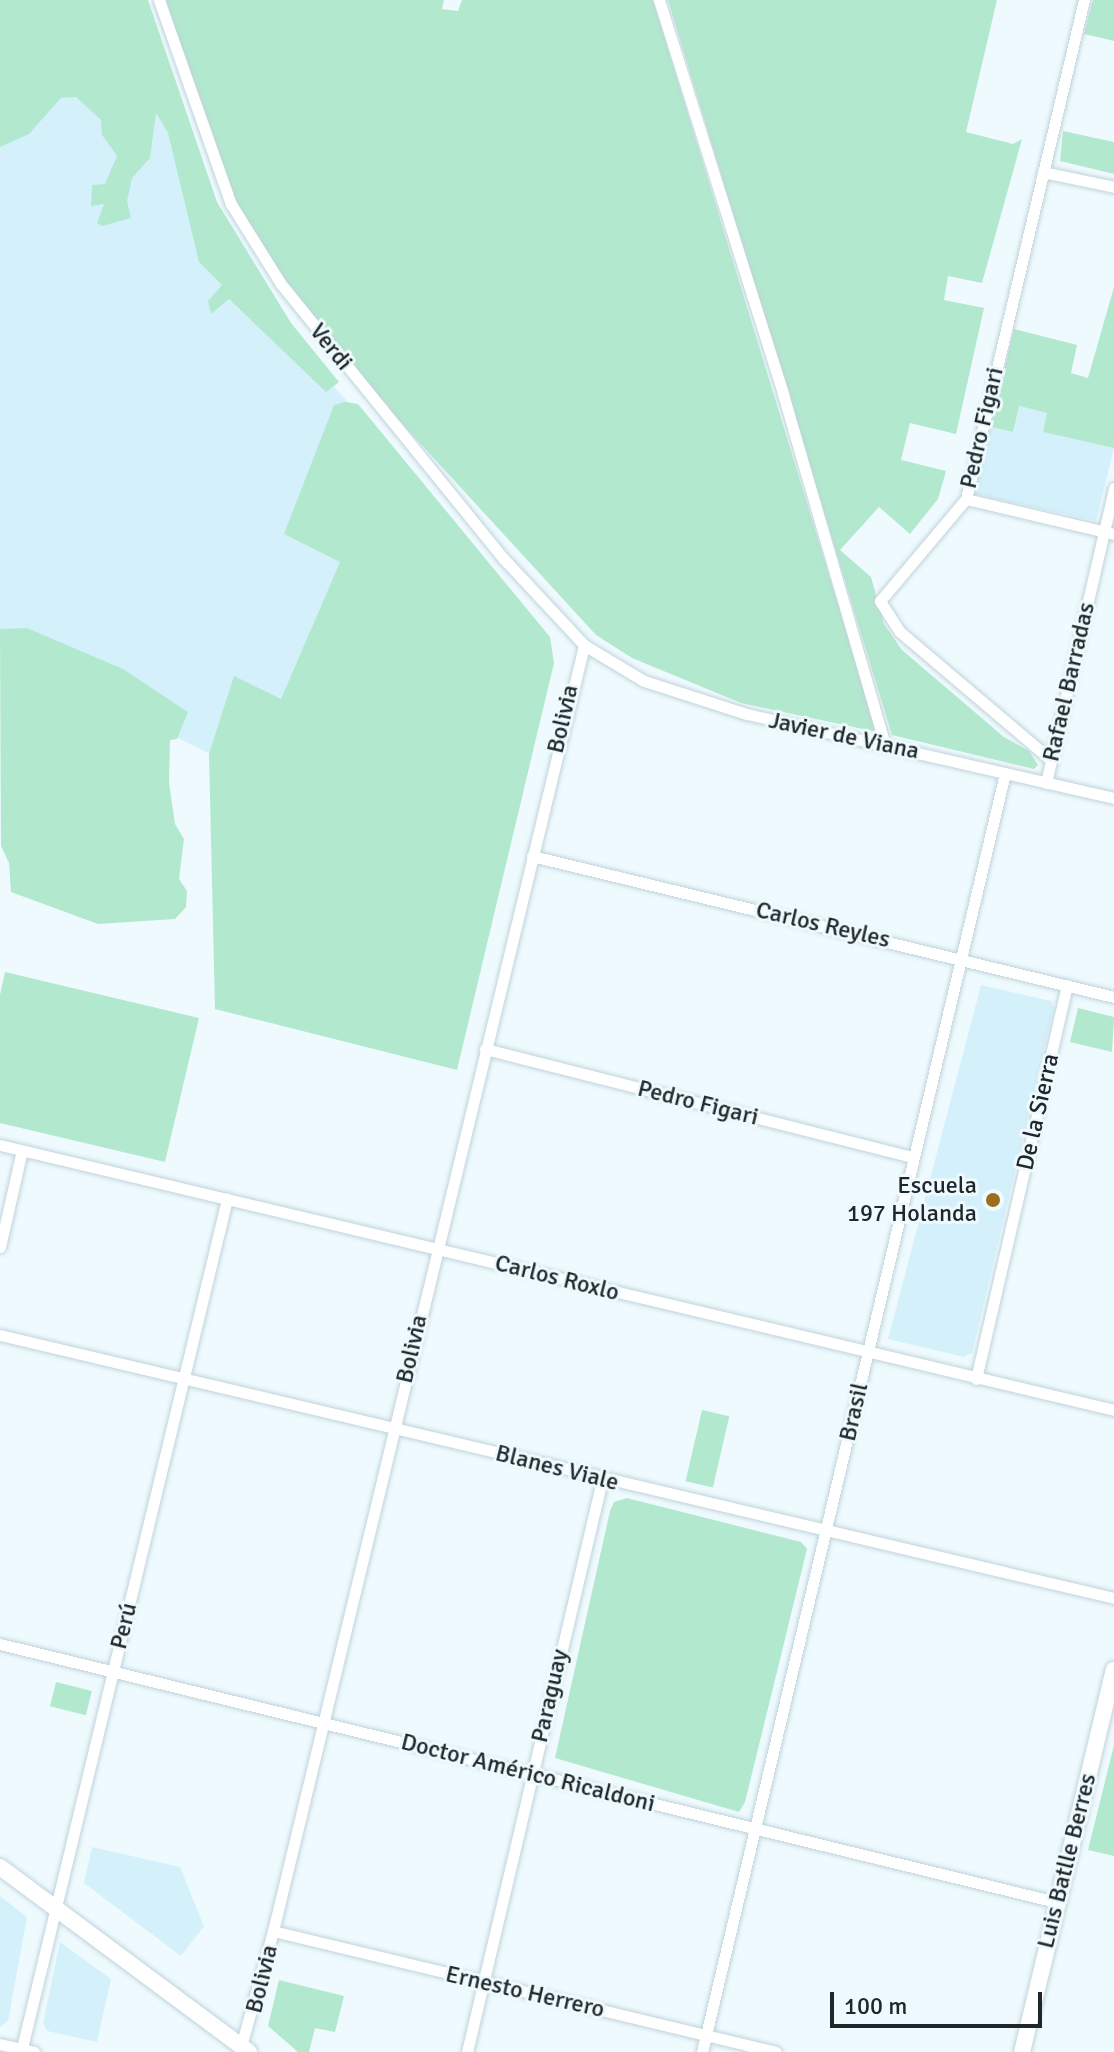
<!DOCTYPE html>
<html>
<head>
<meta charset="utf-8">
<style>
  body { margin:0 }
  #map { position:relative; width:1114px; height:2052px; overflow:hidden; background:#eefafe; font-family:Signika,sans-serif }
  div>[style] { position:absolute }
  .built>* { inset:0; background:#d4f1fb }
  .green>* { inset:0; background:#b2e9ce; transform-origin:0 0 }
  .roads { filter:drop-shadow(0 0 2px #c0d3da) drop-shadow(0 0 2px #c0d3da) }
  .street>* { height:11px; margin:-5.5px; padding:0 5.5px; transform-origin:5.5px; border-radius:5.5px; background:#fff }
  .secondary>* { height:16px; margin:-8px; padding:0 8px; transform-origin:8px; border-radius:8px; background:#fff }
  .dots>* { width:22px; height:22px; translate:-50% -50%; box-sizing:border-box; border:4px solid #eefafe; border-radius:50% }
  span { translate:-50% -50%; white-space:nowrap; text-align:center; line-height:1.15; -webkit-text-stroke:6px #eefafe; paint-order:stroke }
  .street-label { font-size:24px; color:#20272a }
  .poi-label { font-size:24px; color:#20272a }
  .right { translate:-100% -50%; text-align:right }
  .scale { position:absolute; left:830px; top:1992px; width:212px; height:36px; box-sizing:border-box; border:4px solid #20272a; border-top:0; padding-left:10px; font-size:24px; line-height:28px; white-space:nowrap; color:#20272a; -webkit-text-stroke:6px #eefafe; paint-order:stroke }
</style>
</head>
<body>
<div id="map">
  <div class="built">
    <i style="clip-path:polygon(146px 48px,236px 274px,399px 461px,254px 776px,0 649px,0 116px)"></i>
    <i style="clip-path:polygon(1018px 406px,1048px 413px,1043px 432px,1114px 448px,1096px 521px,974px 494px,991px 427px,1013px 432px)"></i>
    <i style="clip-path:polygon(981px 985px,1051px 1001px,1054px 1007px,972px 1353px,964px 1357px,888px 1339px)"></i>
    <i style="clip-path:polygon(92px 1847px,180px 1867px,204px 1926px,181px 1956px,84px 1883px)"></i>
    <i style="clip-path:polygon(0 1896px,27px 1917px,8px 2021px,0 2027px)"></i>
    <i style="clip-path:polygon(60px 1942px,111px 1979px,97px 2042px,47px 2031px,43px 2023px)"></i>
  </div>
  <div class="green">
    <i style="clip-path:polygon(0 0,148px 0,217px 202px,291px 323px,339px 382px,326px 392px,229px 299px,211px 314px,208px 301px,222px 285px,199px 262px,168px 133px,156px 113px,150px 158px,132px 178px,127px 201px,131px 218px,102px 226px,97px 223px,104px 204px,91px 206px,92px 185px,105px 184px,117px 156px,102px 135px,101px 120px,76px 97px,61px 98px,29px 134px,0 147px)"></i>
    <i style="clip-path:polygon(166px 0,444px 0,442px 9px,458px 11px,462px 0,653px 0,877px 732px,741px 703px,632px 658px,596px 635px,295px 307px,228px 197px)"></i>
    <i style="clip-path:polygon(668px 0,997px 0,966px 132px,1013px 144px,1022px 139px,982px 283px,948px 276px,944px 300px,984px 308px,956px 434px,910px 423px,901px 460px,946px 471px,938px 499px,910px 534px,879px 507px,840px 550px,871px 577px,884px 624px,902px 650px,1004px 737px,1029px 751px,1038px 765px,1034px 769px,892px 735px)"></i>
    <i style="clip-path:polygon(1093px 0,1114px 0,1114px 41px,1084px 34px)"></i>
    <i style="clip-path:polygon(1063px 131px,1114px 142px,1114px 174px,1060px 161px)"></i>
    <i style="clip-path:polygon(1114px 287px,1114px 448px,1043px 432px,1047px 413px,1019px 406px,1013px 432px,991px 427px,1014px 329px,1077px 345px,1071px 373px,1088px 378px)"></i>
    <i style="clip-path:polygon(345px 402px,358px 404px,550px 637px,554px 663px,457px 1070px,215px 1009px,209px 754px,234px 676px,281px 699px,340px 562px,284px 534px,334px 405px)"></i>
    <i style="clip-path:polygon(27px 628px,123px 669px,188px 712px,177px 739px,170px 740px,169px 783px,175px 824px,184px 839px,179px 879px,187px 891px,186px 907px,175px 919px,98px 924px,11px 892px,9px 863px,1px 846px,0 629px)"></i>
    <i style="clip-path:polygon(5px 972px,199px 1018px,165px 1162px,0 1123px,0 995px)"></i>
    <i style="clip-path:polygon(1078px 1008px,1114px 1017px,1112px 1052px,1070px 1042px)"></i>
    <i style="left:702px;top:1410px;width:28px;height:73px;rotate:13deg"></i>
    <i style="clip-path:polygon(627px 1498px,801px 1542px,807px 1549px,745px 1802px,739px 1812px,555px 1758px,610px 1511px,614px 1502px)"></i>
    <i style="left:56px;top:1682px;width:37px;height:25px;rotate:14deg"></i>
    <i style="clip-path:polygon(1114px 1745px,1114px 1856px,1088px 1850px)"></i>
    <i style="clip-path:polygon(279px 1980px,344px 1996px,335px 2032px,315px 2028px,309px 2052px,298px 2052px,268px 2026px)"></i>
  </div>
  <div class="roads">
    <div class="street">
      <i style="left:159px;top:0;width:216px;rotate:70.6deg"></i>
      <i style="left:231px;top:204px;width:94px;rotate:58deg"></i>
      <i style="left:281px;top:284px;width:353px;rotate:51deg"></i>
      <i style="left:503px;top:558px;width:119px;rotate:47deg"></i>
      <i style="left:584px;top:645px;width:70px;rotate:31deg"></i>
      <i style="left:644px;top:681px;width:108px;rotate:17.8deg"></i>
      <i style="left:747px;top:714px;width:376px;rotate:12.9deg"></i>
      <i style="left:659px;top:0;width:413px;rotate:72.5deg"></i>
      <i style="left:783px;top:394px;width:365px;rotate:73.8deg"></i>
      <i style="left:1043px;top:172px;width:73px;rotate:11.9deg"></i>
      <i style="left:966px;top:499px;width:152px;rotate:13.3deg"></i>
      <i style="left:1050px;top:759px;width:197px;rotate:-139.7deg"></i>
      <i style="left:900px;top:632px;width:37px;rotate:-123deg"></i>
      <i style="left:880px;top:601px;width:133px;rotate:-49.9deg"></i>
      <i style="left:966px;top:499px;width:513px;rotate:-76.7deg"></i>
      <i style="left:1046px;top:783px;width:303px;rotate:-77deg"></i>
      <i style="left:532px;top:856px;width:599px;rotate:13.62deg"></i>
      <i style="left:485px;top:1049px;width:440px;rotate:14.2deg"></i>
      <i style="left:0;top:1145px;width:1145px;rotate:13.38deg"></i>
      <i style="left:0;top:1247px;width:99px;rotate:-77.2deg"></i>
      <i style="left:0;top:1335px;width:1145px;rotate:13.28deg"></i>
      <i style="left:976px;top:1379px;width:404px;rotate:-77deg"></i>
      <i style="left:0;top:1644px;width:1087px;rotate:13.73deg"></i>
      <i style="left:273px;top:1931px;width:517px;rotate:13.53deg"></i>
      <i style="left:0;top:2044px;width:35px;rotate:13deg"></i>
      <i style="left:240px;top:2050px;width:123px;rotate:-74.5deg"></i>
      <i style="left:273px;top:1931px;width:1323px;rotate:-76.4deg"></i>
      <i style="left:21px;top:2052px;width:878px;rotate:-76.42deg"></i>
      <i style="left:467px;top:2052px;width:588px;rotate:-76.72deg"></i>
      <i style="left:702px;top:2052px;width:1314px;rotate:-76.67deg"></i>
    </div>
    <div class="secondary">
      <i style="left:0;top:1867px;width:310px;rotate:36.6deg"></i>
      <i style="left:1022px;top:2052px;width:393px;rotate:-76.5deg"></i>
    </div>
  </div>
  <div class="dots">
    <i style="left:993px;top:1200px;background:#9c6f1f"></i>
  </div>
  <div class="street-label">
    <span style="left:331px;top:347px;rotate:51deg">Verdi</span>
    <span style="left:982px;top:428px;rotate:-77deg">Pedro Figari</span>
    <span style="left:1069px;top:682px;rotate:-77deg">Rafael Barradas</span>
    <span style="left:563px;top:719px;rotate:-77deg">Bolivia</span>
    <span style="left:844px;top:736px;rotate:12deg">Javier de Viana</span>
    <span style="left:823px;top:925px;rotate:13deg">Carlos Reyles</span>
    <span style="left:698px;top:1103px;rotate:14deg">Pedro Figari</span>
    <span style="left:1038px;top:1112px;rotate:-77deg">De la Sierra</span>
    <span style="left:557px;top:1278px;rotate:14deg">Carlos Roxlo</span>
    <span style="left:412px;top:1349px;rotate:-77deg">Bolivia</span>
    <span style="left:854px;top:1412px;rotate:-77deg">Brasil</span>
    <span style="left:557px;top:1468px;rotate:14deg">Blanes Viale</span>
    <span style="left:124px;top:1626px;rotate:-76deg">Perú</span>
    <span style="left:550px;top:1696px;rotate:-77deg">Paraguay</span>
    <span style="left:528px;top:1773px;rotate:14deg">Doctor Américo Ricaldoni</span>
    <span style="left:1067px;top:1861px;rotate:-76deg">Luis Batlle Berres</span>
    <span style="left:262px;top:1979px;rotate:-76deg">Bolivia</span>
    <span style="left:525px;top:1992px;rotate:13deg">Ernesto Herrero</span>
  </div>
  <div class="poi-label">
    <span class="right" style="left:977px;top:1200px">Escuela<br>197 Holanda</span>
  </div>
  <div class="scale">100 m</div>
</div>
</body>
</html>
